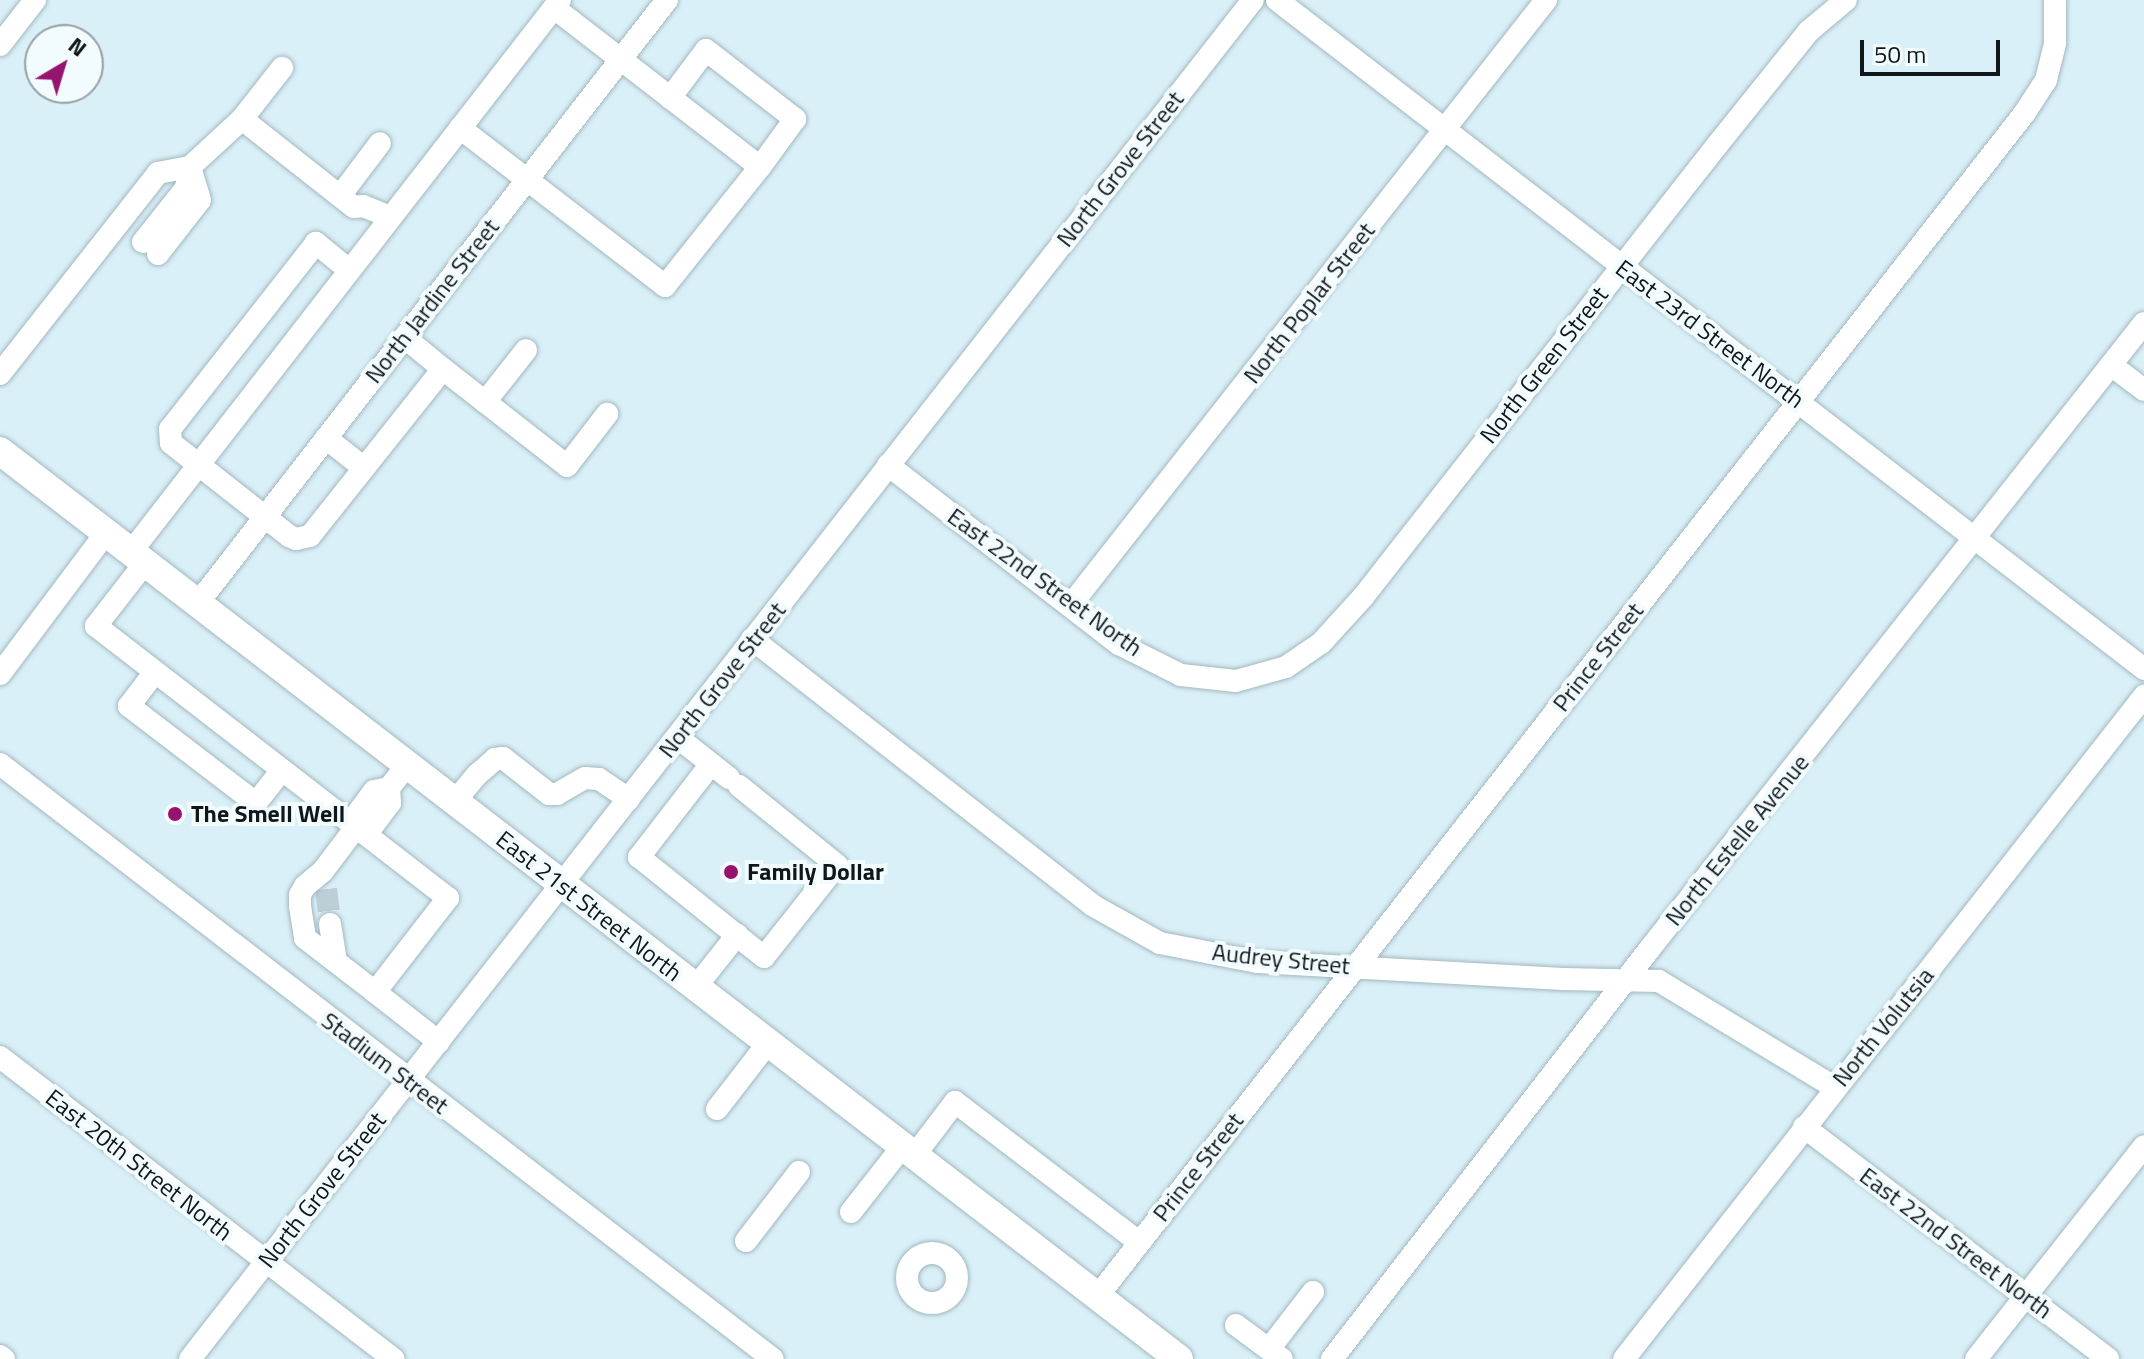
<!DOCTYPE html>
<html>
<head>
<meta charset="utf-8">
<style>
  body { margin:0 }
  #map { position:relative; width:2144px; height:1359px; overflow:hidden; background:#daf0f8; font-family:"Titillium Web",sans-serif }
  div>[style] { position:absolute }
  .minor-tunnel>* { height:22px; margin-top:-11px; transform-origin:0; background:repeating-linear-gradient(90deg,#bccfd7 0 22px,transparent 0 33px) }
  .roads { filter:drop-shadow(0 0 2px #a3b8bf) drop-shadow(0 0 2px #a3b8bf) }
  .minor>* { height:22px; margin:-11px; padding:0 11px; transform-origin:11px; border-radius:11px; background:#fff }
  .minor>.ring { margin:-11px; padding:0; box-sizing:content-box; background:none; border:22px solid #fff; border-radius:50% }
  .major>* { height:28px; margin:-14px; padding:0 14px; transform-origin:14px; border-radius:14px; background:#fff }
  .dots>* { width:22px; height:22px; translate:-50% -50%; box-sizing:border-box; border:4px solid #f2fbfe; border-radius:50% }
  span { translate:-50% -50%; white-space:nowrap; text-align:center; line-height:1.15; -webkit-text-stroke:8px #f2fbfe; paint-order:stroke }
  .street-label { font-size:24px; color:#10171a }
  .poi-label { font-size:24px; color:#10171a; font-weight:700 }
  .left { translate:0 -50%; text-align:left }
  .north { position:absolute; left:24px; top:24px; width:80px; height:80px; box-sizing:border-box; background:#f2fbfe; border:2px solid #98a0a3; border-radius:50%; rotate:38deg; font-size:22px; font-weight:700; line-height:32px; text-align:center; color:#10171a }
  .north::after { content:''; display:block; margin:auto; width:28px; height:36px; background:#95146d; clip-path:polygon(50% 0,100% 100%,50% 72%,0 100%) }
  .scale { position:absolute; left:1860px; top:40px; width:140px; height:36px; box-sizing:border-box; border:4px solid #10171a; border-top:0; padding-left:10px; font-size:24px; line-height:28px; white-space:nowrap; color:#10171a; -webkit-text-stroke:6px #f2fbfe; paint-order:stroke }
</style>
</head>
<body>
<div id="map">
  <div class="minor-tunnel">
    <i style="left:326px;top:889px;width:35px;rotate:83deg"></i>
  </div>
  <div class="roads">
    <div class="minor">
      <i style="left:1277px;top:0;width:1095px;rotate:37.65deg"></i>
      <i style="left:0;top:45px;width:57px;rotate:-52.1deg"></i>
      <i style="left:670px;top:98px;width:60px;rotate:-53.1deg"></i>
      <i style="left:706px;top:50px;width:113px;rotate:37.8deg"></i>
      <i style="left:795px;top:119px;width:59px;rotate:126.1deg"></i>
      <i style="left:242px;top:119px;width:65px;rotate:-51.9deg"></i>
      <i style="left:460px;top:128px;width:259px;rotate:37.6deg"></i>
      <i style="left:665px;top:286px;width:152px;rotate:-51.4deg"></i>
      <i style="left:760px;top:167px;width:260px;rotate:-142.3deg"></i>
      <i style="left:340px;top:196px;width:66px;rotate:-53deg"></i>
      <i style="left:143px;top:242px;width:69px;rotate:-51.5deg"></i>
      <i style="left:186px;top:188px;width:20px;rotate:-81deg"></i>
      <i style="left:158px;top:254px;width:68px;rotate:-52.1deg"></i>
      <i style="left:200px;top:200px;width:34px;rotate:-107deg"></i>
      <i style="left:349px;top:270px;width:43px;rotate:-140.7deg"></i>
      <i style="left:316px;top:243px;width:236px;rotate:128.1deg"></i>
      <i style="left:170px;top:429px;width:14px;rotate:86deg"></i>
      <i style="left:171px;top:443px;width:150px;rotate:38.2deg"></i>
      <i style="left:289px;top:536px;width:8px;rotate:23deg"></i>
      <i style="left:296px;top:539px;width:14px;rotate:-12deg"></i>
      <i style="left:310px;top:536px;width:213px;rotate:-51.5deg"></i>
      <i style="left:443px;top:369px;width:50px;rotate:-140.6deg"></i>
      <i style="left:2111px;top:365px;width:41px;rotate:37.1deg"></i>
      <i style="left:443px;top:369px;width:157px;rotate:38deg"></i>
      <i style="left:567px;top:466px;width:66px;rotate:-52.4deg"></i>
      <i style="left:0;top:374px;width:256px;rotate:-51.8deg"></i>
      <i style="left:158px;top:173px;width:33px;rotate:-11deg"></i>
      <i style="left:190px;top:167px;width:71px;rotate:-42.7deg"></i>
      <i style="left:242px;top:119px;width:142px;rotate:38.2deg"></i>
      <i style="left:354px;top:207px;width:9px;rotate:-6deg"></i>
      <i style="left:363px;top:206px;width:29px;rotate:22deg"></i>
      <i style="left:485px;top:402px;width:66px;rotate:-51.7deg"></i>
      <i style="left:326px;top:438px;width:48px;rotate:38.3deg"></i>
      <i style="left:888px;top:465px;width:292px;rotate:37.8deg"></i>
      <i style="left:1119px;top:644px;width:69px;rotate:26.6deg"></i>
      <i style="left:1181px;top:675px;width:55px;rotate:6.2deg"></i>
      <i style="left:1236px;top:681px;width:52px;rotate:-15.6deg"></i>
      <i style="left:1286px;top:667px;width:42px;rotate:-34.4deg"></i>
      <i style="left:1321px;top:643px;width:62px;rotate:-47.6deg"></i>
      <i style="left:1363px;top:597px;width:576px;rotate:-51.92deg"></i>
      <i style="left:1718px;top:144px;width:145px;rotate:-51.2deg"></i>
      <i style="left:1809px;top:31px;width:48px;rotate:-40deg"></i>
      <i style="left:131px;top:552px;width:699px;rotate:-52.15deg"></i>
      <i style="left:145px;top:563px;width:80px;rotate:127.9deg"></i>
      <i style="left:96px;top:626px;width:445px;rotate:37.7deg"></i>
      <i style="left:448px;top:898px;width:119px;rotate:127.8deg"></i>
      <i style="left:375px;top:992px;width:81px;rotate:38deg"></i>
      <i style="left:198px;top:603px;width:764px;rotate:-52.13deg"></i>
      <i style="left:1070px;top:606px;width:771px;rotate:-51.85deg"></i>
      <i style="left:752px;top:639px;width:432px;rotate:38deg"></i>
      <i style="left:1092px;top:905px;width:78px;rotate:29.2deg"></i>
      <i style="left:1160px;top:943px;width:100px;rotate:11deg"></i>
      <i style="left:1258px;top:962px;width:305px;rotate:3.2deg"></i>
      <i style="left:1563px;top:979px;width:96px;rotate:1.2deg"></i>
      <i style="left:1659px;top:981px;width:205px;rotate:31.2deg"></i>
      <i style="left:155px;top:672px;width:43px;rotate:127.4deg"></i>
      <i style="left:129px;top:706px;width:160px;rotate:37.4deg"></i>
      <i style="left:256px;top:803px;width:42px;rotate:-51.8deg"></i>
      <i style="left:0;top:674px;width:176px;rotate:-53.1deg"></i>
      <i style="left:677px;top:737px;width:66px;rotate:38.3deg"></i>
      <i style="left:0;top:764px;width:975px;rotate:37.59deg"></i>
      <i style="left:711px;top:764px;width:118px;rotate:127.7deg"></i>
      <i style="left:639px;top:857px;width:160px;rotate:38.7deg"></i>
      <i style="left:764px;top:957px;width:117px;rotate:-51.6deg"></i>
      <i style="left:837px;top:865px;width:126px;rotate:-141.1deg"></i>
      <i style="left:389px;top:788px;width:15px;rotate:86deg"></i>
      <i style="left:390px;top:803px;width:30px;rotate:127deg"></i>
      <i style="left:372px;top:827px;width:13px;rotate:-157deg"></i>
      <i style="left:360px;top:822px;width:8px;rotate:-120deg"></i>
      <i style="left:356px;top:815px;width:30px;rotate:-53deg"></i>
      <i style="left:374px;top:791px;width:15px;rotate:-11deg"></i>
      <i style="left:389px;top:788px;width:29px;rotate:-52deg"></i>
      <i style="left:455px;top:801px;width:35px;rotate:-50deg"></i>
      <i style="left:478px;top:774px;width:23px;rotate:-41deg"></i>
      <i style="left:495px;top:759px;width:8px;rotate:-7deg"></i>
      <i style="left:503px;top:758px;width:58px;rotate:38deg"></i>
      <i style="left:549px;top:794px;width:8px"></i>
      <i style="left:557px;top:794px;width:32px;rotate:-30deg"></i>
      <i style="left:585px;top:778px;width:14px;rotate:4deg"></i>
      <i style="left:599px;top:779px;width:36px;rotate:34deg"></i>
      <i style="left:360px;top:822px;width:61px;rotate:127.1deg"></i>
      <i style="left:323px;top:871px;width:23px;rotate:140deg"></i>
      <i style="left:305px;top:886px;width:10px;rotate:119deg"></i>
      <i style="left:300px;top:895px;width:11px;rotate:90deg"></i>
      <i style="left:300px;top:906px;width:32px;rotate:81deg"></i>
      <i style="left:305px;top:938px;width:88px;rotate:37.6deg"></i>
      <i style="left:330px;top:924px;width:38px;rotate:81deg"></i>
      <i style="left:695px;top:988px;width:68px;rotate:-51.6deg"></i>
      <i style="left:0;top:1057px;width:496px;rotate:37.5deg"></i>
      <i style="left:717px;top:1109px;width:83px;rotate:-52.3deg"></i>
      <i style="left:1804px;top:1127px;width:382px;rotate:37.3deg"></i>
      <i style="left:914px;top:1156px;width:68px;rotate:-52.8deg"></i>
      <i style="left:955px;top:1102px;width:231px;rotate:37.3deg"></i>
      <i style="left:851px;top:1212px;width:83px;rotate:-51.9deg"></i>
      <i style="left:746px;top:1241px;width:87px;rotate:-52.5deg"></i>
      <i class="ring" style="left:907px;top:1253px;width:28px;height:28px"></i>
      <i style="left:1097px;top:1297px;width:1503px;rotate:-51.92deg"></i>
      <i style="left:2024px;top:114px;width:40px;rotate:-57.1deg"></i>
      <i style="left:2046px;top:80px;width:38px;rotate:-76deg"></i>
      <i style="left:2055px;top:43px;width:43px;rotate:-90deg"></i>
      <i style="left:1236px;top:1325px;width:57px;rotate:36.5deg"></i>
      <i style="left:1269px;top:1349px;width:72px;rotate:-52.3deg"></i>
      <i style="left:0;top:1356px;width:5px;rotate:37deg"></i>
      <i style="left:190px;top:1359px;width:1725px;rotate:-51.97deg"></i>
      <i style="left:1332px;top:1359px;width:516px;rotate:-52.24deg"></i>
      <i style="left:1648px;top:951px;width:800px;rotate:-51.7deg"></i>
      <i style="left:1624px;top:1359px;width:843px;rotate:-51.89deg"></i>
      <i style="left:1976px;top:1359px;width:271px;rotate:-51.7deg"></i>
    </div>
    <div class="major">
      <i style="left:0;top:451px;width:1488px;rotate:37.6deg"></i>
    </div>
  </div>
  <div class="dots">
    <i style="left:175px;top:814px;background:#95146d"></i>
    <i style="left:731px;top:872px;background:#95146d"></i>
  </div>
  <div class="street-label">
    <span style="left:1120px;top:169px;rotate:-52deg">North Grove Street</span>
    <span style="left:432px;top:301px;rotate:-52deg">North Jardine Street</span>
    <span style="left:1309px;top:303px;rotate:-52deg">North Poplar Street</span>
    <span style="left:1710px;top:334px;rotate:37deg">East 23rd Street North</span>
    <span style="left:1544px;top:365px;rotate:-52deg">North Green Street</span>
    <span style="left:1045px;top:582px;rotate:36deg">East 22nd Street North</span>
    <span style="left:1598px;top:657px;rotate:-52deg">Prince Street</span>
    <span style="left:722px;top:680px;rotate:-52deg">North Grove Street</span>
    <span style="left:1737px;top:840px;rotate:-51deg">North Estelle Avenue</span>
    <span style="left:589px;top:906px;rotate:38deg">East 21st Street North</span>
    <span style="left:1281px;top:959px;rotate:6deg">Audrey Street</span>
    <span style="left:1883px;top:1027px;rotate:-51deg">North Volutsia</span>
    <span style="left:385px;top:1063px;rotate:37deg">Stadium Street</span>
    <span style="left:139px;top:1165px;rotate:38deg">East 20th Street North</span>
    <span style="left:1198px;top:1167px;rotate:-52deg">Prince Street</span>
    <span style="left:322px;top:1190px;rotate:-52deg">North Grove Street</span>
    <span style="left:1956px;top:1243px;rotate:37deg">East 22nd Street North</span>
  </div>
  <div class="poi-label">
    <span class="left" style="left:191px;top:814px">The Smell Well</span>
    <span class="left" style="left:747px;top:872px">Family Dollar</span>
  </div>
  <div class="north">N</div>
  <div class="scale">50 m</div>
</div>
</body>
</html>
